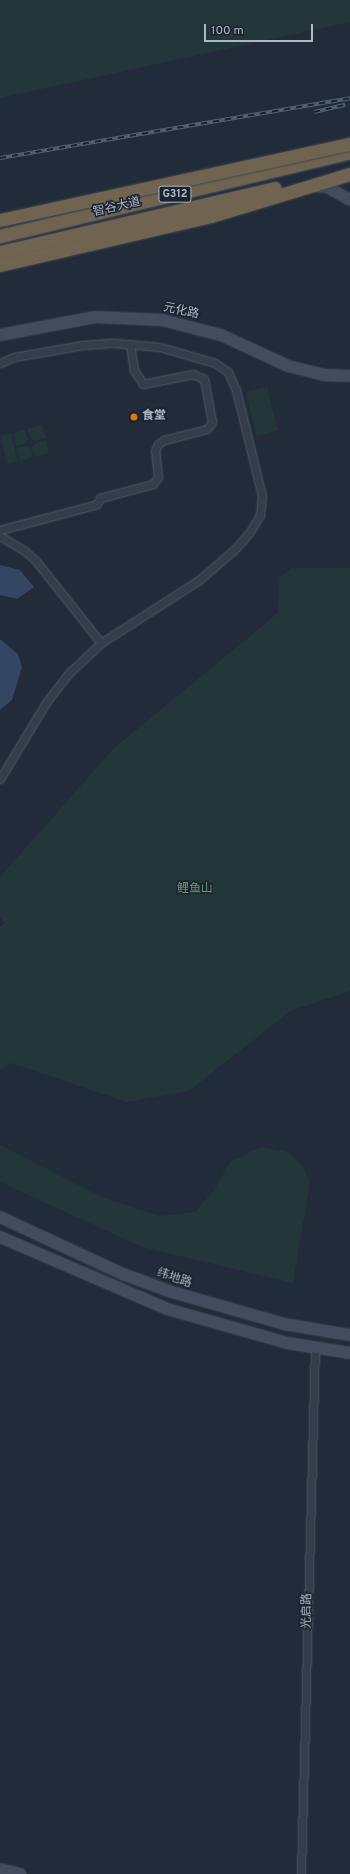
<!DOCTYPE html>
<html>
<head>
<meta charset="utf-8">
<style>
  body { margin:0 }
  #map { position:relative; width:350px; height:1874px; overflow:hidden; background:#212b39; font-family:Overpass,"Noto Sans SC",sans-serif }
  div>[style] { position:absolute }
  .green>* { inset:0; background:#23373a; transform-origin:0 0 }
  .water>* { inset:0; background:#344661 }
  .roads { filter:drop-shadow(0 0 1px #525b67) drop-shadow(0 0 1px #525b67) }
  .street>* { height:7px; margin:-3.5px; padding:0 3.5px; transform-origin:3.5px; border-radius:3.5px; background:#343d4a }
  .secondary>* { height:10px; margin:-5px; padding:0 5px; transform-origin:5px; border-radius:5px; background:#424c5d }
  .highway>* { height:13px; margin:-6.5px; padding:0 6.5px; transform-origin:6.5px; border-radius:6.5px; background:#706451 }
  .rail>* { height:3.5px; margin-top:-1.75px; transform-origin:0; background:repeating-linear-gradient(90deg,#1a222e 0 6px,#566171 0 12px); box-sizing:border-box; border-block:1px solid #566171 }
  .bridges { filter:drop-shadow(0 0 1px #3f4854) drop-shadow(0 0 1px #3f4854) }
  .highway-bridge>* { height:13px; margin:-6.5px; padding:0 6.5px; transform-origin:6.5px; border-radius:6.5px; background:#706451 }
  .dots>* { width:11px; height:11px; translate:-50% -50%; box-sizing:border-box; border:2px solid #1a222e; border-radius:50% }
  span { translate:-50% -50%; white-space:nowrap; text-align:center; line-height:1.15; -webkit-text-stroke:3px #1a222e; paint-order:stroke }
  .shield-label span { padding:1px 3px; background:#1a222e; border:1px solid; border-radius:3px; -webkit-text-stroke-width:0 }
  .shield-label { font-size:11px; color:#afb8c6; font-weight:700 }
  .street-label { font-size:12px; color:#afb8c6 }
  .poi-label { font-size:12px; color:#afb8c6; font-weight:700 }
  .left { translate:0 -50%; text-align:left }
  .park-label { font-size:12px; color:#669771 }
  .scale { position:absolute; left:204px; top:24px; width:109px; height:18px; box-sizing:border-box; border:2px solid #afb8c6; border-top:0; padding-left:5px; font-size:12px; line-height:14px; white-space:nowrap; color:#afb8c6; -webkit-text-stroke:3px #1a222e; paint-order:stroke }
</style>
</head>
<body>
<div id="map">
  <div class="green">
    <i style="clip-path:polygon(0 0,350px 0,350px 22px,0 98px)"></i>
    <i style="left:267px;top:387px;width:45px;height:22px;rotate:76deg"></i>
    <i style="clip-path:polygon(42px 425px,46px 438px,35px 441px,30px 438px,27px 429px)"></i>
    <i style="clip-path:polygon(25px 430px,28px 439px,25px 444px,16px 446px,13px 433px)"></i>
    <i style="left:11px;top:433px;width:29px;height:11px;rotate:76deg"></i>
    <i style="clip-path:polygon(46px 440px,49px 453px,35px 457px,32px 448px,35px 443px)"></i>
    <i style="clip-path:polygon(25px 446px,31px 448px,33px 457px,20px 461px,16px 448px)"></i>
    <i style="clip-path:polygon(292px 568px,350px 568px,350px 991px,290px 1011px,189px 1091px,127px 1102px,11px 1063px,0 1070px,0 927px,5px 923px,0 917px,0 877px,113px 749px,278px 613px,279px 578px)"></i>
    <i style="clip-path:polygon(0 1145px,102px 1197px,159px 1216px,195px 1212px,215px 1189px,230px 1162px,261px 1147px,288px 1152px,303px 1166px,310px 1183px,293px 1283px,142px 1247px,0 1182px)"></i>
  </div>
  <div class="water">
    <i style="clip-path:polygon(0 565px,20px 570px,34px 587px,17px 599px,0 595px)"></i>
    <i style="clip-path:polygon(0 639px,18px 654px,22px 667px,12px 700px,0 710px)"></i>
  </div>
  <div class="roads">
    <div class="street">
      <i style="left:0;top:363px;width:15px;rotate:-23deg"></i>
      <i style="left:14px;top:357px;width:70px;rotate:-9.9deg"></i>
      <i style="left:83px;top:345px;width:32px;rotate:-4deg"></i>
      <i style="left:115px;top:343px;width:45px;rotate:5.1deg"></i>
      <i style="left:160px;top:347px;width:57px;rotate:16.2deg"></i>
      <i style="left:215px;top:363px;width:16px;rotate:35deg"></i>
      <i style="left:228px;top:372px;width:20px;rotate:66deg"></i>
      <i style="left:236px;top:390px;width:109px;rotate:76.2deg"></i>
      <i style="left:262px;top:496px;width:19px;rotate:96deg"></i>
      <i style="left:260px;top:515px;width:21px;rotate:121deg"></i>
      <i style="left:249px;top:533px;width:21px;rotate:131deg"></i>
      <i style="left:235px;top:549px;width:48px;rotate:139.3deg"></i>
      <i style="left:199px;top:580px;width:117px;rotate:147.3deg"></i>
      <i style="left:101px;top:643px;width:44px;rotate:136.8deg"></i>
      <i style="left:69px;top:673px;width:36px;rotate:128deg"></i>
      <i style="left:47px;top:701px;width:91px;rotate:121.1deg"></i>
      <i style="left:0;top:530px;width:93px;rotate:-14.9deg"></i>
      <i style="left:90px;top:506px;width:7px;rotate:-16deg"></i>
      <i style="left:97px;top:504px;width:7px;rotate:-63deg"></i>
      <i style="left:100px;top:498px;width:55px;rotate:-14.8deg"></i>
      <i style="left:153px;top:484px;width:9px;rotate:-54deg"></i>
      <i style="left:158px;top:477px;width:27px;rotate:-96deg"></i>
      <i style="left:155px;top:450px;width:7px;rotate:-63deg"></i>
      <i style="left:158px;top:444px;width:7px;rotate:-34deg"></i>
      <i style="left:164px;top:440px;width:44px;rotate:-14.3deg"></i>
      <i style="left:207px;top:429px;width:9px;rotate:-54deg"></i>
      <i style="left:212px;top:422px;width:44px;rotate:-100.5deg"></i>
      <i style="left:204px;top:379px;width:12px;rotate:-156deg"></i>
      <i style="left:193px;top:374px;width:51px;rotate:168.7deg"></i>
      <i style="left:143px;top:384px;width:17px;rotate:-123deg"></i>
      <i style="left:134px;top:370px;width:25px;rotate:-99deg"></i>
      <i style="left:0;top:536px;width:29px;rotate:31deg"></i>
      <i style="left:25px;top:551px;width:15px;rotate:42deg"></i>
      <i style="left:36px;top:561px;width:105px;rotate:51.6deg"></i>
      <i style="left:301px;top:1874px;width:526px;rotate:-88.48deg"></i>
    </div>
    <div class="secondary">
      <i style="left:315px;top:186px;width:12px;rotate:5deg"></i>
      <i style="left:327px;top:187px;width:26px;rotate:29deg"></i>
      <i style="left:0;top:335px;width:97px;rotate:-10.7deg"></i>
      <i style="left:95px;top:317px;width:67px;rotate:2.6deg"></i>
      <i style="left:162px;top:320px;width:61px;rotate:14.3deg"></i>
      <i style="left:221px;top:335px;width:74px;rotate:24.8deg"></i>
      <i style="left:288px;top:366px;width:36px;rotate:14deg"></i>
      <i style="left:323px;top:375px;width:27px;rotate:2deg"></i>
      <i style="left:0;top:1217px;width:136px;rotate:24.9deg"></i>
      <i style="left:123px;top:1274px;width:52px;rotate:20.2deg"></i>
      <i style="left:172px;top:1292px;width:116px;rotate:15.9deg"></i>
      <i style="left:284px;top:1324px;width:67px;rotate:9.5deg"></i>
      <i style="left:0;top:1237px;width:182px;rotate:23.3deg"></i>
      <i style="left:167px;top:1309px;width:125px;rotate:15.8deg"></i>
      <i style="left:287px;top:1343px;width:64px;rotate:9deg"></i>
      <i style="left:0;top:1869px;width:21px;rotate:14deg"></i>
    </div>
    <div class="highway">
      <i style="left:0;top:236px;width:360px;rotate:-13.5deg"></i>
    </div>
  </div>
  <div class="rail">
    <i style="left:314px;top:112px;width:32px;rotate:-13deg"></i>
    <i style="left:0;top:158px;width:355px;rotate:-9.7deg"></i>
  </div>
  <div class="bridges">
    <div class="highway-bridge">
      <i style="left:0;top:220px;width:358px;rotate:-12.3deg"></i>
      <i style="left:0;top:252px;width:282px;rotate:-13.1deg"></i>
      <i style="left:0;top:265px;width:217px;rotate:-13.1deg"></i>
      <i style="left:211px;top:216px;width:145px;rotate:-16.8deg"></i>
    </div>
  </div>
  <div class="dots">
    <i style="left:134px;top:417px;background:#e8710a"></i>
  </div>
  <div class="shield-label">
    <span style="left:175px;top:194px">G312</span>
  </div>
  <div class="street-label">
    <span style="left:117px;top:208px;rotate:-13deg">智谷大道</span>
    <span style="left:181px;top:312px;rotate:12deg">元化路</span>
    <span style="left:174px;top:1279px;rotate:19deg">纬地路</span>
    <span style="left:308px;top:1611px;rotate:-89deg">光启路</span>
  </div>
  <div class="poi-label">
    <span class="left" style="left:142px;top:417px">食堂</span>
  </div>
  <div class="park-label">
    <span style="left:195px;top:890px">鲤鱼山</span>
  </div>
  <div class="scale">100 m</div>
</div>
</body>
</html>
